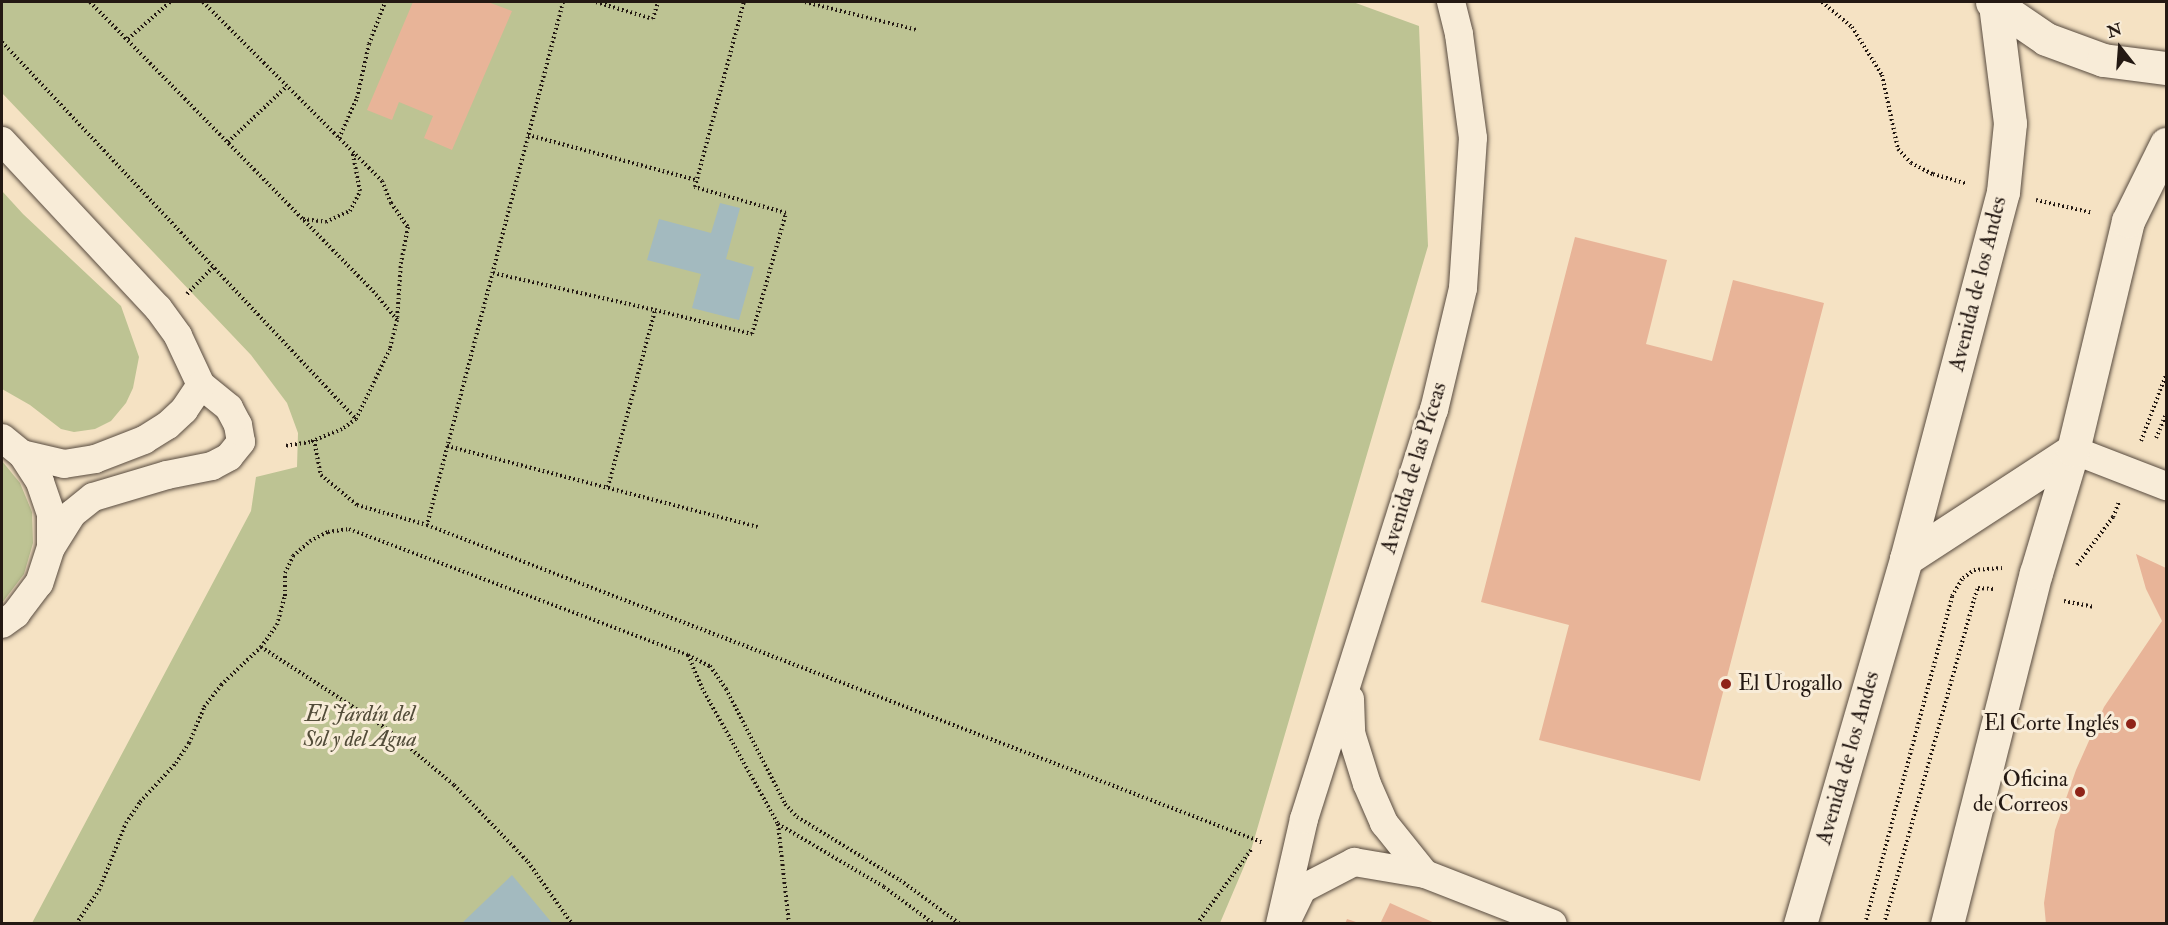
<!DOCTYPE html>
<html>
<head>
<meta charset="utf-8">
<style>
  body { margin:0 }
  #map { position:relative; width:2168px; height:925px; overflow:hidden; background:#f5e2c3; font-family:"IM FELL Double Pica",serif }
  div>[style] { position:absolute }
  .green>* { inset:0; background:#bdc393 }
  .water>* { inset:0; background:#a3babf }
  .building>* { inset:0; background:#e8b498 }
  .path>* { height:4px; margin-top:-2px; transform-origin:0; background:repeating-linear-gradient(90deg,#241913 0 1.5px,transparent 0 4.5px) }
  .roads { filter:drop-shadow(0 0 2px #584b3f) drop-shadow(0 0 2px #584b3f) }
  .minor>* { height:28px; margin:-14px; padding:0 14px; transform-origin:14px; border-radius:14px; background:#f8ecd8 }
  .secondary>* { height:33px; margin:-16.5px; padding:0 16.5px; transform-origin:16.5px; border-radius:16.5px; background:#f8ecd8 }
  .dots>* { width:16px; height:16px; translate:-50% -50%; box-sizing:border-box; border:3px solid #f8ecd8; border-radius:50% }
  span { translate:-50% -50%; white-space:nowrap; text-align:center; line-height:1.15; -webkit-text-stroke:6px #f8ecd8; paint-order:stroke }
  .street-label { font-size:22px; color:#241913 }
  .poi-label { font-size:22px; color:#241913 }
  .left { translate:0 -50%; text-align:left }
  .right { translate:-100% -50%; text-align:right }
  .park-label { font-size:22px; color:#524c39; font-style:italic }
  .frame { position:absolute; inset:0; border:3px solid #241913; pointer-events:none }
  .north { position:absolute; left:2090px; top:18px; width:60px; height:60px; -webkit-text-stroke:4px #f8ecd8; paint-order:stroke; rotate:343deg; font-size:16px; font-weight:700; line-height:24px; text-align:center; color:#241913 }
  .north::after { content:''; display:block; margin:auto; width:21px; height:27px; background:#241913; clip-path:polygon(50% 0,100% 100%,50% 72%,0 100%) }
</style>
</head>
<body>
<div id="map">
  <div class="green">
    <i style="clip-path:polygon(2px 2px,1353px 2px,1419px 26px,1428px 246px,1251px 850px,1220px 923px,32px 923px,251px 511px,256px 477px,297px 467px,298px 433px,287px 403px,251px 355px,2px 93px)"></i>
    <i style="clip-path:polygon(2px 191px,23px 214px,121px 306px,139px 357px,133px 388px,126px 403px,111px 421px,95px 429px,74px 432px,61px 429px,30px 405px,2px 389px)"></i>
    <i style="clip-path:polygon(2px 461px,20px 483px,32px 512px,33px 543px,24px 574px,2px 603px)"></i>
  </div>
  <div class="water">
    <i style="clip-path:polygon(720px 203px,740px 208px,726px 259px,754px 267px,739px 320px,692px 308px,701px 274px,647px 260px,659px 219px,711px 233px)"></i>
    <i style="clip-path:polygon(512px 875px,552px 923px,462px 923px)"></i>
  </div>
  <div class="building">
    <i style="clip-path:polygon(413px 2px,488px 2px,512px 11px,452px 150px,424px 138px,433px 116px,399px 102px,392px 120px,367px 110px)"></i>
    <i style="clip-path:polygon(1575px 237px,1667px 260px,1646px 344px,1712px 361px,1733px 280px,1824px 303px,1700px 781px,1539px 740px,1569px 625px,1481px 602px)"></i>
    <i style="clip-path:polygon(2136px 554px,2166px 568px,2166px 924px,2046px 924px,2044px 903px,2055px 830px,2076px 770px,2104px 707px,2162px 621px,2146px 589px)"></i>
    <i style="clip-path:polygon(1390px 903px,1437px 924px,1380px 924px)"></i>
    <i style="clip-path:polygon(1347px 919px,1359px 923px,1359px 924px,1345px 924px)"></i>
  </div>
  <div class="path">
    <i style="left:90px;top:2px;width:404px;rotate:45.6deg"></i>
    <i style="left:373px;top:291px;width:38px;rotate:50deg"></i>
    <i style="left:203px;top:2px;width:253px;rotate:45deg"></i>
    <i style="left:382px;top:181px;width:24px;rotate:68deg"></i>
    <i style="left:391px;top:203px;width:29px;rotate:55deg"></i>
    <i style="left:408px;top:227px;width:36px;rotate:101deg"></i>
    <i style="left:401px;top:262px;width:58px;rotate:93.9deg"></i>
    <i style="left:397px;top:320px;width:30px;rotate:104deg"></i>
    <i style="left:390px;top:349px;width:78px;rotate:115.9deg"></i>
    <i style="left:563px;top:2px;width:540px;rotate:104.58deg"></i>
    <i style="left:427px;top:525px;width:895px;rotate:20.8deg"></i>
    <i style="left:596px;top:2px;width:59px;rotate:16.6deg"></i>
    <i style="left:653px;top:19px;width:18px;rotate:-74deg"></i>
    <i style="left:805px;top:2px;width:115px;rotate:14deg"></i>
    <i style="left:1822px;top:2px;width:39px;rotate:40deg"></i>
    <i style="left:1852px;top:27px;width:57px;rotate:58deg"></i>
    <i style="left:1882px;top:75px;width:76px;rotate:77.8deg"></i>
    <i style="left:1898px;top:149px;width:19px;rotate:47deg"></i>
    <i style="left:1911px;top:163px;width:25px;rotate:27deg"></i>
    <i style="left:1933px;top:174px;width:35px;rotate:16deg"></i>
    <i style="left:128px;top:39px;width:56px;rotate:-41.4deg"></i>
    <i style="left:2px;top:42px;width:517px;rotate:46.8deg"></i>
    <i style="left:356px;top:419px;width:17px;rotate:144deg"></i>
    <i style="left:342px;top:429px;width:35px;rotate:158deg"></i>
    <i style="left:310px;top:442px;width:26px;rotate:171deg"></i>
    <i style="left:528px;top:135px;width:174px;rotate:15deg"></i>
    <i style="left:339px;top:138px;width:44px;rotate:-65.8deg"></i>
    <i style="left:357px;top:98px;width:55px;rotate:-77.5deg"></i>
    <i style="left:369px;top:44px;width:45px;rotate:-69.1deg"></i>
    <i style="left:228px;top:142px;width:81px;rotate:-43.5deg"></i>
    <i style="left:2036px;top:200px;width:58px;rotate:12.8deg"></i>
    <i style="left:303px;top:219px;width:23px;rotate:7deg"></i>
    <i style="left:326px;top:222px;width:26px;rotate:-25deg"></i>
    <i style="left:350px;top:211px;width:22px;rotate:-63deg"></i>
    <i style="left:360px;top:191px;width:38px;rotate:-101deg"></i>
    <i style="left:493px;top:273px;width:166px;rotate:12.9deg"></i>
    <i style="left:187px;top:294px;width:37px;rotate:-46deg"></i>
    <i style="left:2156px;top:438px;width:25px;rotate:-67deg"></i>
    <i style="left:314px;top:440px;width:36px;rotate:79deg"></i>
    <i style="left:321px;top:475px;width:47px;rotate:39.8deg"></i>
    <i style="left:357px;top:505px;width:73px;rotate:15.9deg"></i>
    <i style="left:2141px;top:441px;width:71px;rotate:-69.3deg"></i>
    <i style="left:447px;top:446px;width:321px;rotate:14.6deg"></i>
    <i style="left:608px;top:487px;width:183px;rotate:-75.1deg"></i>
    <i style="left:655px;top:310px;width:100px;rotate:13.9deg"></i>
    <i style="left:752px;top:334px;width:126px;rotate:-74.3deg"></i>
    <i style="left:786px;top:213px;width:95px;rotate:-164.1deg"></i>
    <i style="left:695px;top:187px;width:191px;rotate:-75.2deg"></i>
    <i style="left:2077px;top:565px;width:60px;rotate:-53.1deg"></i>
    <i style="left:2113px;top:517px;width:16px;rotate:-68deg"></i>
    <i style="left:2064px;top:601px;width:31px;rotate:11deg"></i>
    <i style="left:261px;top:647px;width:150px;rotate:33.1deg"></i>
    <i style="left:387px;top:729px;width:87px;rotate:39.9deg"></i>
    <i style="left:454px;top:785px;width:107px;rotate:46.1deg"></i>
    <i style="left:528px;top:862px;width:76px;rotate:54.6deg"></i>
    <i style="left:688px;top:655px;width:36px;rotate:67deg"></i>
    <i style="left:702px;top:688px;width:156px;rotate:60.8deg"></i>
    <i style="left:778px;top:824px;width:123px;rotate:30.7deg"></i>
    <i style="left:884px;top:887px;width:62px;rotate:36.5deg"></i>
    <i style="left:778px;top:824px;width:101px;rotate:83.7deg"></i>
    <i style="left:76px;top:924px;width:41px;rotate:-55.9deg"></i>
    <i style="left:99px;top:890px;width:72px;rotate:-68.1deg"></i>
    <i style="left:126px;top:823px;width:25px;rotate:-56deg"></i>
    <i style="left:140px;top:802px;width:53px;rotate:-47.3deg"></i>
    <i style="left:176px;top:763px;width:24px;rotate:-57deg"></i>
    <i style="left:189px;top:743px;width:39px;rotate:-67deg"></i>
    <i style="left:204px;top:707px;width:28px;rotate:-52deg"></i>
    <i style="left:221px;top:685px;width:55px;rotate:-43.5deg"></i>
    <i style="left:261px;top:647px;width:27px;rotate:-54deg"></i>
    <i style="left:277px;top:625px;width:30px;rotate:-75deg"></i>
    <i style="left:285px;top:596px;width:23px;rotate:-90deg"></i>
    <i style="left:285px;top:573px;width:19px;rotate:-65deg"></i>
    <i style="left:293px;top:556px;width:23px;rotate:-41deg"></i>
    <i style="left:310px;top:541px;width:20px;rotate:-27deg"></i>
    <i style="left:328px;top:532px;width:21px;rotate:-8deg"></i>
    <i style="left:349px;top:529px;width:362px;rotate:20.4deg"></i>
    <i style="left:688px;top:655px;width:25px;rotate:27deg"></i>
    <i style="left:710px;top:666px;width:28px;rotate:55deg"></i>
    <i style="left:726px;top:689px;width:129px;rotate:62.8deg"></i>
    <i style="left:785px;top:804px;width:18px;rotate:47deg"></i>
    <i style="left:797px;top:817px;width:121px;rotate:31.5deg"></i>
    <i style="left:900px;top:880px;width:74px;rotate:36.3deg"></i>
    <i style="left:1197px;top:924px;width:92px;rotate:-53.9deg"></i>
    <i style="left:1865px;top:924px;width:339px;rotate:-75.1deg"></i>
    <i style="left:1952px;top:596px;width:21px;rotate:-59deg"></i>
    <i style="left:1963px;top:578px;width:14px;rotate:-36deg"></i>
    <i style="left:1974px;top:570px;width:28px;rotate:-4deg"></i>
    <i style="left:1884px;top:924px;width:337px;rotate:-74.5deg"></i>
    <i style="left:1974px;top:599px;width:12px;rotate:-70deg"></i>
    <i style="left:1978px;top:588px;width:16px;rotate:4deg"></i>
  </div>
  <div class="roads">
    <div class="minor">
      <i style="left:2px;top:141px;width:229px;rotate:47deg"></i>
      <i style="left:158px;top:308px;width:34px;rotate:54deg"></i>
      <i style="left:178px;top:336px;width:54px;rotate:64.9deg"></i>
      <i style="left:201px;top:385px;width:36px;rotate:39deg"></i>
      <i style="left:229px;top:408px;width:19px;rotate:62deg"></i>
      <i style="left:238px;top:425px;width:17px;rotate:80deg"></i>
      <i style="left:241px;top:442px;width:19px;rotate:129deg"></i>
      <i style="left:229px;top:457px;width:19px;rotate:152deg"></i>
      <i style="left:212px;top:466px;width:46px;rotate:168.7deg"></i>
      <i style="left:167px;top:475px;width:77px;rotate:163.4deg"></i>
      <i style="left:93px;top:497px;width:27px;rotate:141deg"></i>
      <i style="left:72px;top:514px;width:39px;rotate:122deg"></i>
      <i style="left:2px;top:438px;width:26px;rotate:39deg"></i>
      <i style="left:22px;top:454px;width:33px;rotate:57deg"></i>
      <i style="left:40px;top:482px;width:34px;rotate:71deg"></i>
      <i style="left:51px;top:514px;width:33px;rotate:90deg"></i>
      <i style="left:51px;top:547px;width:38px;rotate:108deg"></i>
      <i style="left:39px;top:583px;width:39px;rotate:127deg"></i>
      <i style="left:16px;top:614px;width:17px;rotate:144deg"></i>
      <i style="left:2073px;top:450px;width:100px;rotate:21.2deg"></i>
      <i style="left:22px;top:454px;width:43px;rotate:13.4deg"></i>
      <i style="left:64px;top:464px;width:31px;rotate:-9deg"></i>
      <i style="left:95px;top:459px;width:53px;rotate:-21.2deg"></i>
      <i style="left:144px;top:440px;width:28px;rotate:-32deg"></i>
      <i style="left:168px;top:425px;width:22px;rotate:-43deg"></i>
      <i style="left:184px;top:410px;width:30px;rotate:-56deg"></i>
      <i style="left:1350px;top:699px;width:34px;rotate:88deg"></i>
      <i style="left:1351px;top:733px;width:53px;rotate:72.6deg"></i>
      <i style="left:1367px;top:784px;width:43px;rotate:66.4deg"></i>
      <i style="left:1384px;top:823px;width:65px;rotate:51.2deg"></i>
      <i style="left:1425px;top:874px;width:137px;rotate:21.3deg"></i>
      <i style="left:1289px;top:916px;width:30px;rotate:-64deg"></i>
      <i style="left:1302px;top:889px;width:59px;rotate:-27.4deg"></i>
      <i style="left:1354px;top:862px;width:72px;rotate:9.6deg"></i>
      <i style="left:1280px;top:924px;width:108px;rotate:-77.1deg"></i>
      <i style="left:1304px;top:819px;width:429px;rotate:-72.4deg"></i>
      <i style="left:1434px;top:410px;width:125px;rotate:-76.6deg"></i>
      <i style="left:1463px;top:288px;width:150px;rotate:-86.2deg"></i>
      <i style="left:1473px;top:138px;width:105px;rotate:-97.7deg"></i>
      <i style="left:1459px;top:34px;width:33px;rotate:-104deg"></i>
    </div>
    <div class="secondary">
      <i style="left:1992px;top:2px;width:65px;rotate:34.4deg"></i>
      <i style="left:2046px;top:39px;width:61px;rotate:20.2deg"></i>
      <i style="left:2103px;top:60px;width:64px;rotate:7.2deg"></i>
      <i style="left:1906px;top:559px;width:199px;rotate:-33.1deg"></i>
      <i style="left:1800px;top:924px;width:380px;rotate:-73.8deg"></i>
      <i style="left:1906px;top:559px;width:380px;rotate:-75.2deg"></i>
      <i style="left:2003px;top:192px;width:69px;rotate:-84.2deg"></i>
      <i style="left:2010px;top:123px;width:119px;rotate:-97.2deg"></i>
      <i style="left:1947px;top:924px;width:362px;rotate:-75.8deg"></i>
      <i style="left:2036px;top:573px;width:128px;rotate:-73.3deg"></i>
      <i style="left:2073px;top:450px;width:236px;rotate:-76.5deg"></i>
      <i style="left:2128px;top:221px;width:86px;rotate:-63.7deg"></i>
    </div>
  </div>
  <div class="dots">
    <i style="left:1726px;top:684px;background:#8f2418"></i>
    <i style="left:2131px;top:724px;background:#8f2418"></i>
    <i style="left:2080px;top:792px;background:#8f2418"></i>
  </div>
  <div class="street-label">
    <span style="left:1978px;top:284px;rotate:-76deg">Avenida de los Andes</span>
    <span style="left:1414px;top:468px;rotate:-73deg">Avenida de las Píceas</span>
    <span style="left:1848px;top:758px;rotate:-74deg">Avenida de los Andes</span>
  </div>
  <div class="poi-label">
    <span class="left" style="left:1738px;top:684px">El Urogallo</span>
    <span class="right" style="left:2119px;top:724px">El Corte Inglés</span>
    <span class="right" style="left:2068px;top:792px">Oficina<br>de Correos</span>
  </div>
  <div class="park-label">
    <span style="left:360px;top:727px">El Jardín del<br>Sol y del Agua</span>
  </div>
  <div class="frame"></div>
  <div class="north">N</div>
</div>
</body>
</html>
